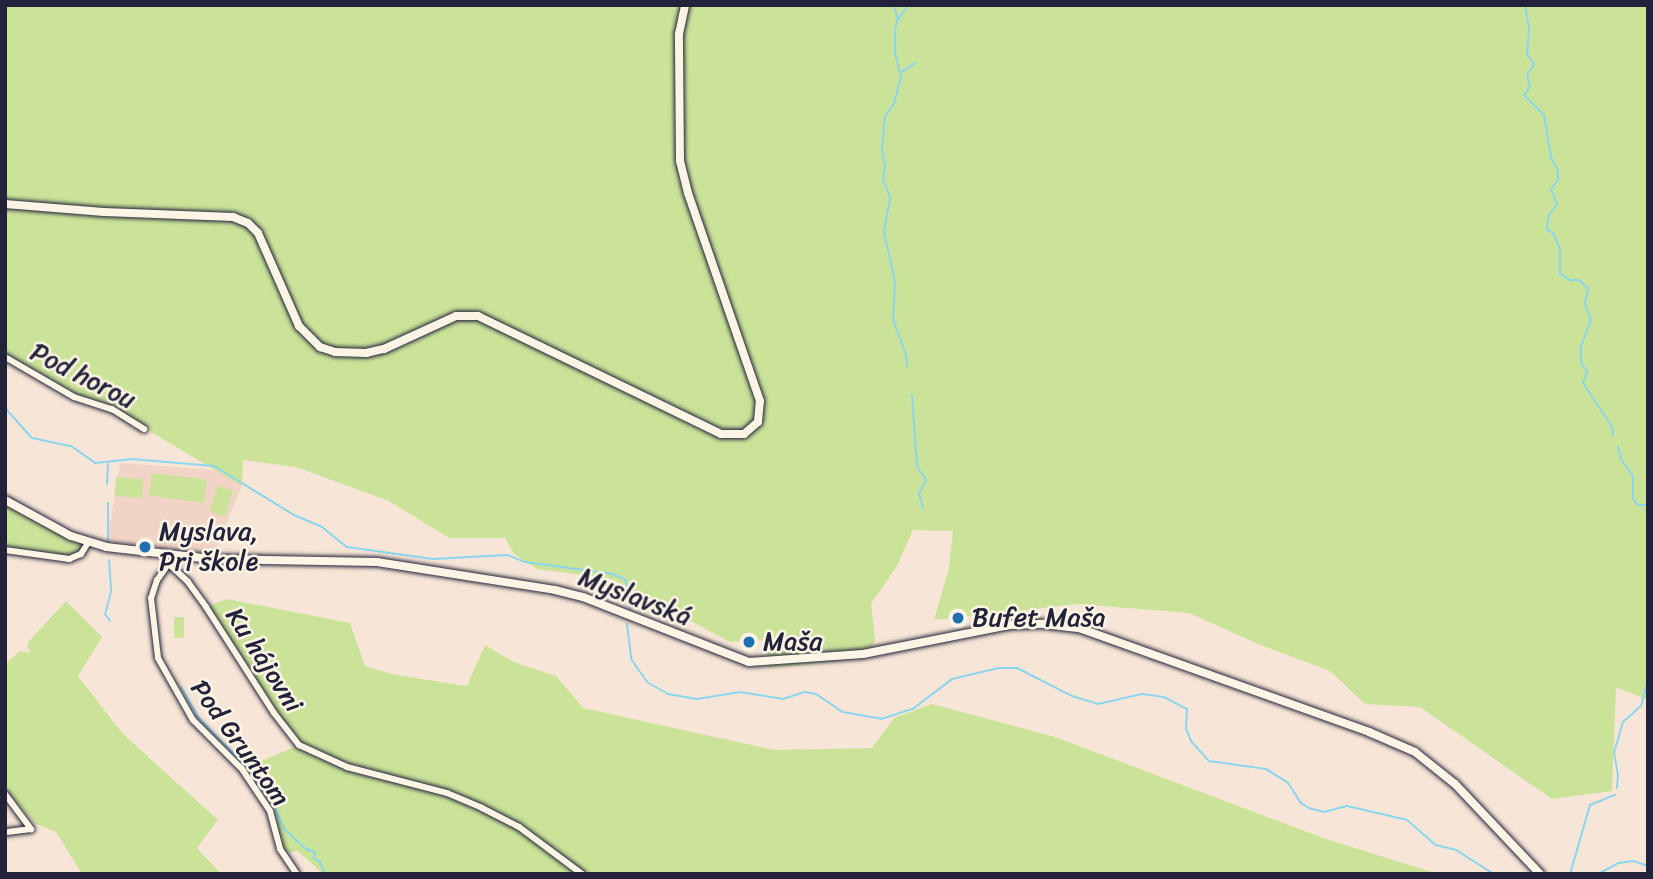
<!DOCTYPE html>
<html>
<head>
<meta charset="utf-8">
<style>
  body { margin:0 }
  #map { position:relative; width:1653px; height:879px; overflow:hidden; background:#f7e6d7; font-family:Sriracha,sans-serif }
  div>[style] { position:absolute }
  .built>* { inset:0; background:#f1d4c6 }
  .green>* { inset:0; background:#cbe399; transform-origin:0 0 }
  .stream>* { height:2px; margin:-1px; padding:0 1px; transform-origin:1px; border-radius:1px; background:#8cd6ed }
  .roads { filter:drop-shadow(0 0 2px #22223b) drop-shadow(0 0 2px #22223b) }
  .minor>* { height:6px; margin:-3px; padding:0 3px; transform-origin:3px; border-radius:3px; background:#fcf5e5 }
  .tertiary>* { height:8px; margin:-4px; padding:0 4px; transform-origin:4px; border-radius:4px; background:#fcf5e5 }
  .dots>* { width:19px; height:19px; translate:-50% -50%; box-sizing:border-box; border:4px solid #fcf5e5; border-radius:50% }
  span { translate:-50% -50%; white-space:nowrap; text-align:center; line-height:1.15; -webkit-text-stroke:5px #fcf5e5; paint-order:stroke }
  .street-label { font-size:26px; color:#22223b }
  .poi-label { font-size:26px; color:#22223b }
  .left { translate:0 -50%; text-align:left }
  .frame { position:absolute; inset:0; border:7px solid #22223b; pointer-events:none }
</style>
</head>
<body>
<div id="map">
  <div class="built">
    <i style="clip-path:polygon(120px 463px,215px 470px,242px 486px,214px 554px,107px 541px)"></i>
  </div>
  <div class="green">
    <i style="clip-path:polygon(5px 5px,676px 5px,683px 9px,685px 5px,1648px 5px,1648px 700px,1616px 687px,1612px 791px,1552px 799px,1420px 707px,1365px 704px,1330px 671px,1258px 644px,1189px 613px,1078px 604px,934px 620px,949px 568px,953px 531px,913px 530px,897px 566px,871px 604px,875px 640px,867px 658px,769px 668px,766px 645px,761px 640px,730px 642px,612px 579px,537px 569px,514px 554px,505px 538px,449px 538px,389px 501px,296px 467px,243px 460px,242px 486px,112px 409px,93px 405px,5px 357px)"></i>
    <i style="left:152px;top:473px;width:55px;height:23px;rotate:7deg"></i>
    <i style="left:116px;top:477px;width:27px;height:19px;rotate:4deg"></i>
    <i style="left:218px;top:486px;width:16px;height:27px;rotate:18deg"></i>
    <i style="clip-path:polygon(5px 500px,88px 543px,76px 557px,5px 550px)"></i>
    <i style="clip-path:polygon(227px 599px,350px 623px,365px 666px,396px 675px,467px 686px,485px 645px,514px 662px,556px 676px,583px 708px,774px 750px,872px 748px,894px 718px,932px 704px,1055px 737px,1326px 839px,1438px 874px,323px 874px,298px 851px,283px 854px,273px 815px,242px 769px,299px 745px,206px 607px)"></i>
    <i style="clip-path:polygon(66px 601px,102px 637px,78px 676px,122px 733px,218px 820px,197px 848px,221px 874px,82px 874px,56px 832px,36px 824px,5px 789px,5px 664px,20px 651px,31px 653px,27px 646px,29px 641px)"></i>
    <i style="left:174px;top:617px;width:10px;height:21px"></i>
  </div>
  <div class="stream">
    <i style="left:894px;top:5px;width:16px;rotate:75deg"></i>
    <i style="left:1525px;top:5px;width:23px;rotate:80deg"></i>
    <i style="left:1529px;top:28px;width:27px;rotate:94deg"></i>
    <i style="left:1527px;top:55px;width:11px;rotate:52deg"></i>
    <i style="left:1534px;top:64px;width:13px;rotate:122deg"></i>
    <i style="left:1527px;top:75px;width:12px;rotate:76deg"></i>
    <i style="left:1530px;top:87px;width:10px;rotate:127deg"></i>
    <i style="left:1524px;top:95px;width:28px;rotate:45deg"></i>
    <i style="left:1544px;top:115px;width:43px;rotate:80.5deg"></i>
    <i style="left:1551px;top:157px;width:16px;rotate:63deg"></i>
    <i style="left:1558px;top:171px;width:9px;rotate:90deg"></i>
    <i style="left:1558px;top:180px;width:11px;rotate:128deg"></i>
    <i style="left:1551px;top:189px;width:16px;rotate:68deg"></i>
    <i style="left:1557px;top:204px;width:14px;rotate:126deg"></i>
    <i style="left:1549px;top:215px;width:15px;rotate:98deg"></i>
    <i style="left:1547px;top:230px;width:7px;rotate:27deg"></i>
    <i style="left:1553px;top:233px;width:17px;rotate:66deg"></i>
    <i style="left:1560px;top:249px;width:25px;rotate:90deg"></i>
    <i style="left:1560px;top:274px;width:12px;rotate:31deg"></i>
    <i style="left:1570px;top:280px;width:9px"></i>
    <i style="left:1579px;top:280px;width:12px;rotate:42deg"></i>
    <i style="left:1588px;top:288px;width:16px;rotate:101deg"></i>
    <i style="left:1585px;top:304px;width:17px;rotate:69deg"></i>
    <i style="left:1591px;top:320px;width:28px;rotate:111deg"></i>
    <i style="left:1581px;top:346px;width:16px;rotate:90deg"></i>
    <i style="left:1581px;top:362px;width:12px;rotate:59deg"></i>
    <i style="left:1587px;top:372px;width:12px;rotate:110deg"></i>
    <i style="left:1583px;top:383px;width:53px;rotate:56.6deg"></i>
    <i style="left:1612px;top:427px;width:9px;rotate:84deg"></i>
    <i style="left:902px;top:72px;width:16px;rotate:-35deg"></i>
    <i style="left:907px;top:366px;width:11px;rotate:-95deg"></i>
    <i style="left:906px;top:355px;width:37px;rotate:-110deg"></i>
    <i style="left:893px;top:320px;width:39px;rotate:-87deg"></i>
    <i style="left:895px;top:281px;width:50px;rotate:-102.7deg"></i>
    <i style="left:884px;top:232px;width:36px;rotate:-80deg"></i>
    <i style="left:890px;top:197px;width:18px;rotate:-112deg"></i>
    <i style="left:883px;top:180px;width:14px;rotate:-82deg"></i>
    <i style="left:885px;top:166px;width:16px;rotate:-101deg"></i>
    <i style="left:882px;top:150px;width:33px;rotate:-85deg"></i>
    <i style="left:885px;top:117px;width:17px;rotate:-57deg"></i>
    <i style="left:894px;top:103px;width:28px;rotate:-75deg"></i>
    <i style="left:901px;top:76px;width:24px;rotate:-105deg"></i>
    <i style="left:895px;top:53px;width:22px;rotate:-90deg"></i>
    <i style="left:895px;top:31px;width:10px;rotate:-79deg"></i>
    <i style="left:897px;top:21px;width:19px;rotate:-55deg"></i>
    <i style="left:912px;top:395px;width:71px;rotate:86deg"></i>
    <i style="left:917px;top:466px;width:17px;rotate:57deg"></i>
    <i style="left:926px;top:480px;width:16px;rotate:117deg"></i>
    <i style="left:919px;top:494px;width:15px;rotate:74deg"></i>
    <i style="left:5px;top:408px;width:40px;rotate:48deg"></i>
    <i style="left:32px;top:438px;width:40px;rotate:12deg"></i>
    <i style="left:71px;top:446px;width:29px;rotate:35deg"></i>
    <i style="left:95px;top:463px;width:36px;rotate:-6deg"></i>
    <i style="left:131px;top:459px;width:83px;rotate:4.8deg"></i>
    <i style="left:214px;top:466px;width:94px;rotate:31.5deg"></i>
    <i style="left:294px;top:515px;width:30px;rotate:23deg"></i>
    <i style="left:322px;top:527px;width:32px;rotate:39deg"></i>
    <i style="left:347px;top:547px;width:87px;rotate:7.9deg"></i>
    <i style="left:433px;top:559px;width:74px;rotate:-3.1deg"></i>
    <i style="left:507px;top:555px;width:19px;rotate:21deg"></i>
    <i style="left:525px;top:562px;width:89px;rotate:7.8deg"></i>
    <i style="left:613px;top:574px;width:14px;rotate:25deg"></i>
    <i style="left:626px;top:580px;width:30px;rotate:82deg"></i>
    <i style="left:1618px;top:447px;width:12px;rotate:76deg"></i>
    <i style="left:1621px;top:459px;width:21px;rotate:55deg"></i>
    <i style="left:1633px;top:476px;width:23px;rotate:90deg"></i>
    <i style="left:1633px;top:499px;width:8px;rotate:50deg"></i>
    <i style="left:1638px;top:505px;width:10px"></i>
    <i style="left:107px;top:484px;width:20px;rotate:-87deg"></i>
    <i style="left:108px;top:503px;width:40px;rotate:90deg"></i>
    <i style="left:109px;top:560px;width:32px;rotate:86deg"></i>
    <i style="left:111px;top:592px;width:23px;rotate:105deg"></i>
    <i style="left:105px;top:614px;width:9px;rotate:54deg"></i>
    <i style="left:627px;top:624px;width:35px;rotate:83deg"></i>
    <i style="left:631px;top:659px;width:28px;rotate:55deg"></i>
    <i style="left:647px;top:682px;width:24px;rotate:30deg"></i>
    <i style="left:668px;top:694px;width:29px;rotate:10deg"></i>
    <i style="left:697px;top:699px;width:44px;rotate:-9.2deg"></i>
    <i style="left:740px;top:692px;width:44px;rotate:9.2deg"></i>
    <i style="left:783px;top:699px;width:23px;rotate:-18deg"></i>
    <i style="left:805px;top:692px;width:11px;rotate:10deg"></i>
    <i style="left:816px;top:694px;width:32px;rotate:34deg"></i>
    <i style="left:843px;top:712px;width:39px;rotate:10deg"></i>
    <i style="left:881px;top:719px;width:35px;rotate:-18deg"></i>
    <i style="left:914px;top:708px;width:48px;rotate:-37.3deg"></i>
    <i style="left:952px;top:679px;width:48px;rotate:-13.2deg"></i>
    <i style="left:999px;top:668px;width:18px"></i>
    <i style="left:1017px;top:668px;width:62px;rotate:27deg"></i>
    <i style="left:1072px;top:696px;width:27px;rotate:17deg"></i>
    <i style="left:1098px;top:704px;width:45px;rotate:-12.8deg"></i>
    <i style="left:1142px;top:694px;width:22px;rotate:8deg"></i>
    <i style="left:1164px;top:697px;width:26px;rotate:28deg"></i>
    <i style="left:1187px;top:709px;width:20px;rotate:93deg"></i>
    <i style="left:1186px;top:729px;width:13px;rotate:67deg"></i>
    <i style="left:1191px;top:741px;width:27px;rotate:48deg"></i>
    <i style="left:1209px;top:761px;width:58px;rotate:8deg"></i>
    <i style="left:1266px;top:769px;width:26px;rotate:32deg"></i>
    <i style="left:1288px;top:783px;width:24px;rotate:57deg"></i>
    <i style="left:1301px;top:803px;width:9px;rotate:32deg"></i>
    <i style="left:1309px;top:808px;width:16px;rotate:15deg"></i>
    <i style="left:1324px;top:812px;width:24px;rotate:-15deg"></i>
    <i style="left:1347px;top:806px;width:62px;rotate:13.1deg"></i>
    <i style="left:1407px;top:820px;width:38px;rotate:41deg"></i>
    <i style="left:1436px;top:845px;width:21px;rotate:14deg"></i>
    <i style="left:1456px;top:850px;width:45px;rotate:32.3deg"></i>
    <i style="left:1648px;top:630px;width:39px;rotate:90deg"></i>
    <i style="left:181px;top:687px;width:34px;rotate:60deg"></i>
    <i style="left:198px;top:717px;width:68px;rotate:46.2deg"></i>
    <i style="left:245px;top:766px;width:52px;rotate:54.5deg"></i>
    <i style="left:275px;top:808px;width:24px;rotate:66deg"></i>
    <i style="left:285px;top:830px;width:28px;rotate:42deg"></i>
    <i style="left:306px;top:849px;width:9px;rotate:18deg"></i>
    <i style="left:315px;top:852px;width:6px;rotate:99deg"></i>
    <i style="left:314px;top:858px;width:7px;rotate:34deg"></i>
    <i style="left:320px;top:862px;width:13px;rotate:67deg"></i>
    <i style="left:1617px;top:788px;width:13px;rotate:-86deg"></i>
    <i style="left:1618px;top:775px;width:22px;rotate:-100deg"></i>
    <i style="left:1614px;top:753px;width:32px;rotate:-74deg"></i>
    <i style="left:1623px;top:722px;width:24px;rotate:-42deg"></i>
    <i style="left:1641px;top:706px;width:28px;rotate:-75deg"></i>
    <i style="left:1570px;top:874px;width:72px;rotate:-73.8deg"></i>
    <i style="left:1590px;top:805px;width:27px;rotate:-22deg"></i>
    <i style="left:1598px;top:874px;width:24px;rotate:-28deg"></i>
    <i style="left:1619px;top:863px;width:14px;rotate:-8deg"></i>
    <i style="left:1633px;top:861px;width:16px;rotate:18deg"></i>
  </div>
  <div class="roads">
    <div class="minor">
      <i style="left:5px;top:357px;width:80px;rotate:30.1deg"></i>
      <i style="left:74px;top:397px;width:40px;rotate:18deg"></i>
      <i style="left:112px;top:409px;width:38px;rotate:32deg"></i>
      <i style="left:5px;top:550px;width:65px;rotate:8deg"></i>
      <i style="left:69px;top:559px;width:13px;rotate:-23deg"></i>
      <i style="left:81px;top:554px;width:13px;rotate:-58deg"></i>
      <i style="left:169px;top:563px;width:21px;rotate:125deg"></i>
      <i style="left:157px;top:580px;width:19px;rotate:108deg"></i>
      <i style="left:151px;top:598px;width:60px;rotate:83.3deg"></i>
      <i style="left:158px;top:658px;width:71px;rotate:60.6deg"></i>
      <i style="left:193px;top:720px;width:69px;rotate:45deg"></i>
      <i style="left:242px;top:769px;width:50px;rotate:56.3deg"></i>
      <i style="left:270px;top:811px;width:39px;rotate:75deg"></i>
      <i style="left:280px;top:849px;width:30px;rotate:56deg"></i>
      <i style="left:169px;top:564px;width:26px;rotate:43deg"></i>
      <i style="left:188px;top:582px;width:31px;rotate:54deg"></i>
      <i style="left:206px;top:607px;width:126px;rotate:57.3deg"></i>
      <i style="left:274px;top:713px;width:41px;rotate:52deg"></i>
      <i style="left:299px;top:745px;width:53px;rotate:24.6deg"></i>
      <i style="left:347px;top:767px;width:103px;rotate:14.6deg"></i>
      <i style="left:447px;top:793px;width:38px;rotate:23deg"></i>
      <i style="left:482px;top:808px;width:42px;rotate:27.2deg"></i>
      <i style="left:519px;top:827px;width:79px;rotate:36.7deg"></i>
      <i style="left:5px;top:794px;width:44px;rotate:53.4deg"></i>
      <i style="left:31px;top:829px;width:26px;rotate:173deg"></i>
    </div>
    <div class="tertiary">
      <i style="left:5px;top:204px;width:99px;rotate:4.6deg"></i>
      <i style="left:104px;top:212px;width:129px;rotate:2.2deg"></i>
      <i style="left:233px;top:217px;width:16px;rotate:22deg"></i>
      <i style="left:248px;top:223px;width:14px;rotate:45deg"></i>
      <i style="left:258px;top:233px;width:102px;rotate:66.2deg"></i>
      <i style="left:299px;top:326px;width:30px;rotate:45deg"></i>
      <i style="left:320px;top:347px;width:16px;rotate:18deg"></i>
      <i style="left:335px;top:352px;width:31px;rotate:2deg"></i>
      <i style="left:366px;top:353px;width:18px;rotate:-13deg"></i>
      <i style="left:384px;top:349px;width:79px;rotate:-24.6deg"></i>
      <i style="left:456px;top:316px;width:22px"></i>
      <i style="left:478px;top:316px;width:270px;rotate:25.9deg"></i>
      <i style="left:721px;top:434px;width:23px"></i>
      <i style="left:744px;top:434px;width:18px;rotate:-41deg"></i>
      <i style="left:758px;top:422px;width:21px;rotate:-85deg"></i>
      <i style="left:760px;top:401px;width:220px;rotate:-109.1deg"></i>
      <i style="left:688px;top:193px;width:33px;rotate:-104deg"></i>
      <i style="left:680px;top:161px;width:127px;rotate:-90.5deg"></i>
      <i style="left:679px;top:34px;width:30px;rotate:-78deg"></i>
      <i style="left:5px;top:500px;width:75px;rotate:28.6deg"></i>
      <i style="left:71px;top:536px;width:37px;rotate:17deg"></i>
      <i style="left:106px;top:547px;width:106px;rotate:6.5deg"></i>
      <i style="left:211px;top:559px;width:166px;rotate:1deg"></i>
      <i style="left:377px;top:562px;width:180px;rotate:8.9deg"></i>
      <i style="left:555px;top:590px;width:29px;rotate:14deg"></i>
      <i style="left:583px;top:597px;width:178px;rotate:21.4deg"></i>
      <i style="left:749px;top:662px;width:114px;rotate:-4deg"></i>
      <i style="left:863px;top:654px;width:149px;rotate:-11.2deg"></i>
      <i style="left:1009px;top:625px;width:35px;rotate:-2deg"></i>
      <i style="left:1044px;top:624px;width:38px;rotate:7deg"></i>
      <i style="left:1082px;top:629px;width:305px;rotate:19.7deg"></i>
      <i style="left:1369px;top:732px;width:50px;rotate:23.5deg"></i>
      <i style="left:1415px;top:752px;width:51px;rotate:38.7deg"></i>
      <i style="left:1455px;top:784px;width:124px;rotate:46.6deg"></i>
    </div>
  </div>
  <div class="dots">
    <i style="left:145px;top:547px;background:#1f6fb2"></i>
    <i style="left:958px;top:618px;background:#1f6fb2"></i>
    <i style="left:749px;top:642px;background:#1f6fb2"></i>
  </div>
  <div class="street-label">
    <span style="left:83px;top:376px;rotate:27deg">Pod horou</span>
    <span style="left:635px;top:597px;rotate:21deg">Myslavská</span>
    <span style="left:264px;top:660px;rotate:57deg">Ku hájovni</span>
    <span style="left:240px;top:743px;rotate:54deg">Pod Gruntom</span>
  </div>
  <div class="poi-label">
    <span class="left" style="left:159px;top:547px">Myslava,<br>Pri škole</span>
    <span class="left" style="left:972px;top:618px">Bufet Maša</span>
    <span class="left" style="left:763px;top:642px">Maša</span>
  </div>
  <div class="frame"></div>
</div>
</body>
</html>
